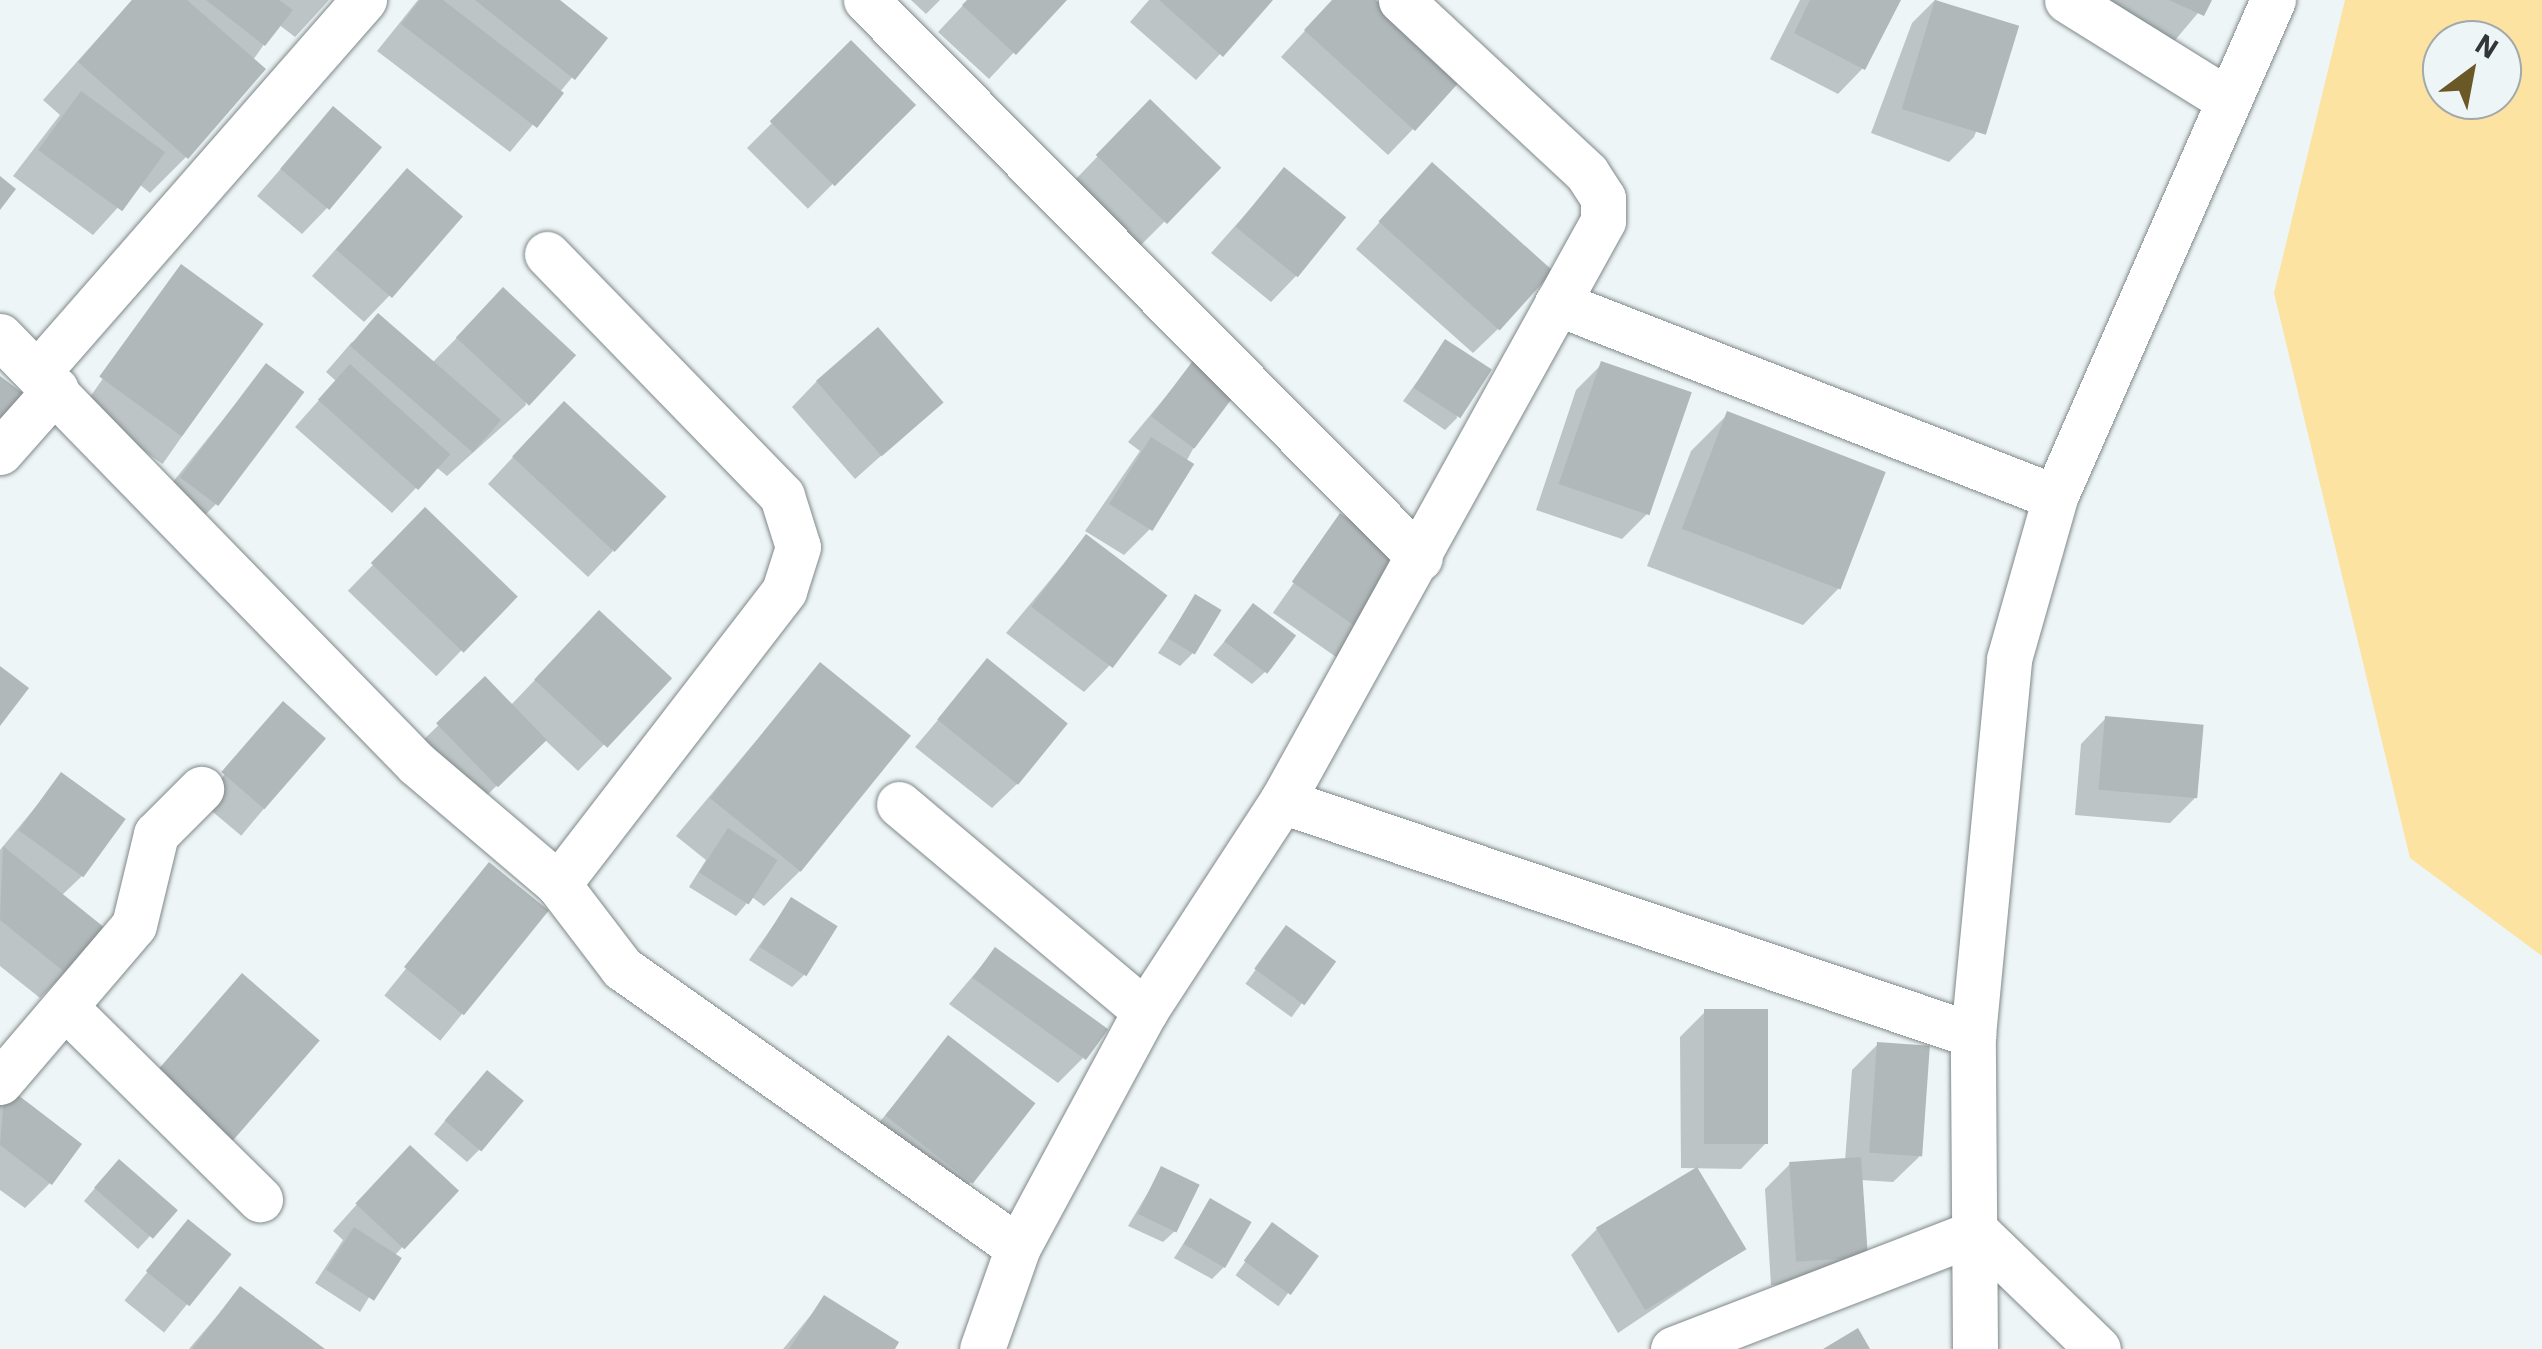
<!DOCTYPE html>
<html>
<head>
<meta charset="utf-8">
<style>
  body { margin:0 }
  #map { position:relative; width:2542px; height:1349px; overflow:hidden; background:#edf5f7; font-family:"IBM Plex Sans",sans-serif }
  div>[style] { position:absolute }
  .green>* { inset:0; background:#fde3a2 }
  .shadow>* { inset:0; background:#0003; transform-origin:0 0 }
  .building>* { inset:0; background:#b1b8ba; transform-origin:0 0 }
  .roads { filter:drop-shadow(0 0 2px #808889) drop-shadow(0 0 2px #808889) }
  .minor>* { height:45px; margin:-22.5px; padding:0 22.5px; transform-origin:22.5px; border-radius:22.5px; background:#fff }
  span { translate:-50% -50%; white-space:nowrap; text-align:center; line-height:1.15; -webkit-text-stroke:10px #edf5f7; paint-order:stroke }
  .north { position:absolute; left:2422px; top:20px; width:100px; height:100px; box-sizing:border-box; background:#edf5f7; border:2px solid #a3a9aa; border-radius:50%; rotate:32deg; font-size:28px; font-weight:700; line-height:40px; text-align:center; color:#333636 }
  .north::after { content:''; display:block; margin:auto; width:35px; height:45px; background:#6a5826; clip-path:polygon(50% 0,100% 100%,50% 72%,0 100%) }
</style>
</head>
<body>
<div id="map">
  <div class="green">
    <i style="clip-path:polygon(evenodd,2345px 0,2542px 0,2542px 956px,2410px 858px,2274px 293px,2345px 0,2442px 40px,2502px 40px,2502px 100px,2442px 100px,2442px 40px)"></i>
  </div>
  <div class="shadow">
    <i style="clip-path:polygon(132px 0,329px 0,295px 37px,278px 24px,186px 157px,150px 193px,139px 184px,93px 235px,13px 176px,60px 115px,43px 100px)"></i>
    <i style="clip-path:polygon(418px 0,556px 0,604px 39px,510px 152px,377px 51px)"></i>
    <i style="clip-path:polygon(911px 0,940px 0,926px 14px)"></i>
    <i style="clip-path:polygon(968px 0,1063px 0,989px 79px,938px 32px)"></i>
    <i style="clip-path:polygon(1149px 0,1270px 0,1196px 80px,1130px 22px)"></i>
    <i style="clip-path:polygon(1333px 0,1372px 0,1413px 129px,1388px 155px,1281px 57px)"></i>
    <i style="clip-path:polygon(1800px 0,1898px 0,1863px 68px,1838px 94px,1770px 59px)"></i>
    <i style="clip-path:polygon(1935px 0,2016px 27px,1974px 137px,1949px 162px,1871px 133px,1912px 23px)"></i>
    <i style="clip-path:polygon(2055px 0,2209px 0,2165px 52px)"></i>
    <i style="left:851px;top:44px;width:86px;height:147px;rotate:45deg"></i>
    <i style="clip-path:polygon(333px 109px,327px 208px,302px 234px,257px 196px)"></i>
    <i style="clip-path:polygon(1125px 128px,1218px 168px,1139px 247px,1073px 182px)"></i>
    <i style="clip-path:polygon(1284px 171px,1296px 276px,1271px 302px,1211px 253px)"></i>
    <i style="clip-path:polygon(1407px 191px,1499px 328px,1473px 353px,1356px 249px)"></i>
    <i style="clip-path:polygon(382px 197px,389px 296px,364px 322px,312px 276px)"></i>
    <i style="left:181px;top:267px;width:98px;height:172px;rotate:35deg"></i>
    <i style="clip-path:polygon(503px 291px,526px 405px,447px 476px,436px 467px,392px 513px,295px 427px,336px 381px,326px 372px,352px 342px,432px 363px)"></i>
    <i style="clip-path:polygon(1446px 342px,1457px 418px,1445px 430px,1403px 401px)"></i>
    <i style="clip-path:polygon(1201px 354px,1194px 447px,1149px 530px,1124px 555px,1085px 531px,1140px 451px,1128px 442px)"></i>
    <i style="clip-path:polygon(1602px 364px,1648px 513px,1622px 539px,1536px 510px,1576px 390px)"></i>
    <i style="clip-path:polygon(266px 366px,216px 504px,190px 530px,156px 503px)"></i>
    <i style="clip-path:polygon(817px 381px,940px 403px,855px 479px,792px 407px)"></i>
    <i style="clip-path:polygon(1728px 414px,1839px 588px,1803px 625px,1647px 566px,1691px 451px)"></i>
    <i style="clip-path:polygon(538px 430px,613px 551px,588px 577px,488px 484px)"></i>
    <i style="left:425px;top:511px;width:123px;height:111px;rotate:44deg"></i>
    <i style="left:1340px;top:517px;width:85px;height:117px;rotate:35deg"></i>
    <i style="clip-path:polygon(1086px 537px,1109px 666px,1084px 692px,1006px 633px)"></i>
    <i style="clip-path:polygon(1195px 597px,1193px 653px,1180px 666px,1158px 653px)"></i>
    <i style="clip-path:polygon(1254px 606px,1265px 672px,1252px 684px,1213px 655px)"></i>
    <i style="clip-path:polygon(574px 639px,668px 679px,578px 771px,544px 739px,472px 810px,413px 750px,485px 680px,510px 706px)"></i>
    <i style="clip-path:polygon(988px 661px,1018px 783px,992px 808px,915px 747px)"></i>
    <i style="clip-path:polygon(820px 665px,801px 870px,764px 906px,752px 897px,736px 916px,689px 887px,706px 860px,676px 836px)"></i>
    <i style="left:283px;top:705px;width:52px;height:127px;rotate:40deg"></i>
    <i style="clip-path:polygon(2106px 718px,2196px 797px,2170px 823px,2075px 815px,2081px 744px)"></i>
    <i style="clip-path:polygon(62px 775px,82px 876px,61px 896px,66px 972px,40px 998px,0 966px,0 850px)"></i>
    <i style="left:490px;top:865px;width:72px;height:168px;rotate:39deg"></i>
    <i style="clip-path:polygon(791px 900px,805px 974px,792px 987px,749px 960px)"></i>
    <i style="left:1286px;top:928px;width:57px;height:69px;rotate:36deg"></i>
    <i style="clip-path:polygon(995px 950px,1083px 1058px,1058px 1083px,949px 1004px)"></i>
    <i style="clip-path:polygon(1706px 1011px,1766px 1143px,1741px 1169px,1681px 1168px,1680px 1037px)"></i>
    <i style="clip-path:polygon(949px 1039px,971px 1182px,946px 1208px,862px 1143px)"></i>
    <i style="clip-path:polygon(1878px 1044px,1919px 1157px,1893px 1182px,1860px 1180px,1865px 1256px,1840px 1281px,1771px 1285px,1765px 1189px,1790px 1164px,1845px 1161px,1852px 1070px)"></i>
    <i style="clip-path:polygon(474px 1086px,480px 1149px,467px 1162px,434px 1134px)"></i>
    <i style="clip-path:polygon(0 1093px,50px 1183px,25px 1208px,0 1190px)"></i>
    <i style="clip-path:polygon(1162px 1169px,1176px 1230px,1163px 1242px,1128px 1226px)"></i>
    <i style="clip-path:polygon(107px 1174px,174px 1210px,138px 1249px,84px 1201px)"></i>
    <i style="clip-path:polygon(384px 1174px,455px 1191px,394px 1256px,360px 1312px,315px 1283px,343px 1240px,333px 1231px)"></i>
    <i style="clip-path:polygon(1211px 1201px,1224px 1267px,1212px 1279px,1174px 1258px)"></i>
    <i style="left:188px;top:1222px;width:51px;height:101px;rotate:39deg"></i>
    <i style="left:1272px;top:1225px;width:53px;height:62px;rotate:36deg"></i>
    <i style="clip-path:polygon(1597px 1229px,1743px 1249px,1618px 1333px,1571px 1255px)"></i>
    <i style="clip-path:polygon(240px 1289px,320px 1349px,189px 1349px)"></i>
    <i style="clip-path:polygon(825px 1298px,892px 1349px,783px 1349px)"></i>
  </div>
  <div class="building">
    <i style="clip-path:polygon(132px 0,187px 0,266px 69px,188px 159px,78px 62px)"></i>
    <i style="clip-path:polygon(206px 0,279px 0,293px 10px,265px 46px)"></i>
    <i style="clip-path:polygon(420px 0,443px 0,564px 93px,537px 128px,401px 24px)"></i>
    <i style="clip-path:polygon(475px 0,560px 0,608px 38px,575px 80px)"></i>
    <i style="clip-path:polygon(967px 0,1067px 0,1016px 55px,962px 5px)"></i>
    <i style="clip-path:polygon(1159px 0,1273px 0,1223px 57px)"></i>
    <i style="clip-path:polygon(1332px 0,1376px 0,1462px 79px,1415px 131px,1304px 30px)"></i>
    <i style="clip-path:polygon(1810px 0,1901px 0,1865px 70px,1794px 33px)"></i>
    <i style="left:1935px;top:0;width:88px;height:114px;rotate:17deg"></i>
    <i style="clip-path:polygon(2169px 0,2212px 0,2204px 16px)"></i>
    <i style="left:851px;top:40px;width:92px;height:115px;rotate:45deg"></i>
    <i style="left:81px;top:91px;width:104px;height:73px;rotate:36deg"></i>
    <i style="left:1150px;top:99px;width:99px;height:78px;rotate:44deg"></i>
    <i style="left:333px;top:106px;width:64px;height:82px;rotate:40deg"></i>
    <i style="left:1432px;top:162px;width:163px;height:80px;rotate:42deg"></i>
    <i style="left:1284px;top:167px;width:80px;height:77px;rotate:39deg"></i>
    <i style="left:407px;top:168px;width:74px;height:108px;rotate:41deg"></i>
    <i style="clip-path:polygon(0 176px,16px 189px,0 210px)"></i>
    <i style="left:181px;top:264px;width:102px;height:139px;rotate:36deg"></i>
    <i style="left:503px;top:287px;width:100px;height:69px;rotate:43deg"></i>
    <i style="left:378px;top:313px;width:163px;height:43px;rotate:41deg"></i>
    <i style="left:878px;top:327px;width:100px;height:82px;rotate:49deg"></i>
    <i style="left:1445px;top:339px;width:56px;height:58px;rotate:33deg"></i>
    <i style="left:1201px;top:350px;width:54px;height:83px;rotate:37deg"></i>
    <i style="left:1601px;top:361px;width:96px;height:130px;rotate:19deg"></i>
    <i style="left:266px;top:363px;width:48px;height:143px;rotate:37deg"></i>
    <i style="left:350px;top:364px;width:135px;height:48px;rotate:42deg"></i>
    <i style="clip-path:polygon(0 376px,33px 401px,0 435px)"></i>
    <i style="left:564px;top:401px;width:140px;height:76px;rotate:43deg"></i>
    <i style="left:1727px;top:411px;width:170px;height:126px;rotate:21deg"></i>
    <i style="left:1151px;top:437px;width:51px;height:79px;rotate:32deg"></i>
    <i style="left:425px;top:507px;width:129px;height:78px;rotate:44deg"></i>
    <i style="left:1340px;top:513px;width:90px;height:84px;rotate:35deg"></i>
    <i style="left:1086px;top:534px;width:102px;height:91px;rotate:37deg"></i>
    <i style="left:1195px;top:594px;width:31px;height:52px;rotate:31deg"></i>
    <i style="left:1253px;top:603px;width:54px;height:48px;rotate:37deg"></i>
    <i style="left:599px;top:610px;width:100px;height:95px;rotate:43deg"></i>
    <i style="left:987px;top:658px;width:104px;height:79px;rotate:39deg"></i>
    <i style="left:820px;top:662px;width:117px;height:175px;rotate:39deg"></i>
    <i style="clip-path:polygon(0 666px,29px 688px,0 726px)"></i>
    <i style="left:485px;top:676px;width:89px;height:68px;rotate:46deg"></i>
    <i style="left:283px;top:701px;width:57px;height:94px;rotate:41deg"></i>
    <i style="left:2105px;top:716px;width:99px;height:74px;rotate:5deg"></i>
    <i style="left:61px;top:772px;width:80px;height:72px;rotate:36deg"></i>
    <i style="left:728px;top:828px;width:59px;height:53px;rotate:33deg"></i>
    <i style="clip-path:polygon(3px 846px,105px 928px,67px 974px,0 920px)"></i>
    <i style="left:489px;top:862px;width:77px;height:135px;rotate:39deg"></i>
    <i style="left:791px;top:897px;width:55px;height:59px;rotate:32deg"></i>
    <i style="left:1286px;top:925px;width:62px;height:54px;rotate:36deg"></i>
    <i style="left:995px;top:947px;width:140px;height:38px;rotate:36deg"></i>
    <i style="left:242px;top:973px;width:103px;height:136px;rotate:41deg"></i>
    <i style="left:1704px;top:1009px;width:64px;height:135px"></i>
    <i style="left:948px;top:1035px;width:111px;height:102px;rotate:38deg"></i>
    <i style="left:1877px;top:1042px;width:53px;height:111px;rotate:4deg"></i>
    <i style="left:487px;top:1070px;width:48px;height:66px;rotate:40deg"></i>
    <i style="clip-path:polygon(5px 1085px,82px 1144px,52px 1185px,0 1145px)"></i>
    <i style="left:410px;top:1145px;width:67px;height:80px;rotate:43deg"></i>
    <i style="left:1861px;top:1157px;width:100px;height:72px;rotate:86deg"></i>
    <i style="left:119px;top:1159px;width:78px;height:38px;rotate:41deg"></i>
    <i style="left:1161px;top:1166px;width:43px;height:53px;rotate:26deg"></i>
    <i style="left:1697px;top:1167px;width:96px;height:118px;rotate:59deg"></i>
    <i style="left:1210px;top:1198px;width:48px;height:53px;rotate:30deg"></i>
    <i style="left:188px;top:1219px;width:56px;height:67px;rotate:39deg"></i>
    <i style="left:1272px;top:1222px;width:58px;height:48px;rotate:36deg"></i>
    <i style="left:354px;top:1227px;width:57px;height:51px;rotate:33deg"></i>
    <i style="clip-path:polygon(240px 1286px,325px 1349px,192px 1349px)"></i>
    <i style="clip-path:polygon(824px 1295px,899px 1342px,895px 1349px,789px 1349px)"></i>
    <i style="clip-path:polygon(1858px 1328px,1870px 1349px,1823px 1349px)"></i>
  </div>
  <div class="roads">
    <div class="minor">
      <i style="left:866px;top:0;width:786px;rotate:45.21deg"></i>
      <i style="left:2067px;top:0;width:187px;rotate:31.9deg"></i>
      <i style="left:547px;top:254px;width:337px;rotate:45.8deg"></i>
      <i style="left:782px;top:496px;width:53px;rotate:72.6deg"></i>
      <i style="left:798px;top:547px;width:46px;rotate:107.7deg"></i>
      <i style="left:784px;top:591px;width:370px;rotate:127.6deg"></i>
      <i style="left:1557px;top:303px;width:534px;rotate:21.28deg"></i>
      <i style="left:0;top:336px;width:598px;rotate:45.75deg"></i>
      <i style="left:417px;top:764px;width:185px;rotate:40.4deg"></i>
      <i style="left:558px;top:884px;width:106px;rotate:52.7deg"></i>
      <i style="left:622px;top:968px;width:484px;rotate:35.2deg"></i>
      <i style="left:38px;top:372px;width:495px;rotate:-48.8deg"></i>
      <i style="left:0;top:452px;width:84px;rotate:-48.4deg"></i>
      <i style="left:1282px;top:801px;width:730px;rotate:18.71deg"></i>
      <i style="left:899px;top:804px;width:322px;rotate:40.1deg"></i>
      <i style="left:65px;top:1007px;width:274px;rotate:44.6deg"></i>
      <i style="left:0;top:1082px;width:206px;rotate:-49.5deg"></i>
      <i style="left:134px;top:925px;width:94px;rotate:-76.4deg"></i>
      <i style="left:156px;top:834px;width:64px;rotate:-45deg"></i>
      <i style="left:982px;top:1349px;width:108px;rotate:-70.6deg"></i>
      <i style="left:1018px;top:1247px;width:268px;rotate:-61.7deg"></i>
      <i style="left:1145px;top:1011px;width:251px;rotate:-56.9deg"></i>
      <i style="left:1282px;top:801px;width:663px;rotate:-61.04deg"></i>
      <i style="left:1603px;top:221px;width:23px;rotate:-90deg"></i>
      <i style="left:1603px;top:198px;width:30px;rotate:-123deg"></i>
      <i style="left:1587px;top:173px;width:254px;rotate:-137.1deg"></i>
      <i style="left:1673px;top:1349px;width:326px;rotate:-21.1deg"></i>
      <i style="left:1977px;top:1232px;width:168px;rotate:44deg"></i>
      <i style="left:1975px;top:1349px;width:314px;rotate:-90.4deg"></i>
      <i style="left:1973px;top:1035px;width:378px;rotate:-84.5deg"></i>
      <i style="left:2009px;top:659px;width:168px;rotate:-74.1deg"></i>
      <i style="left:2055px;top:497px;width:543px;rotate:-66.32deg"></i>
    </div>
  </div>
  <div class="north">N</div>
</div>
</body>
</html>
